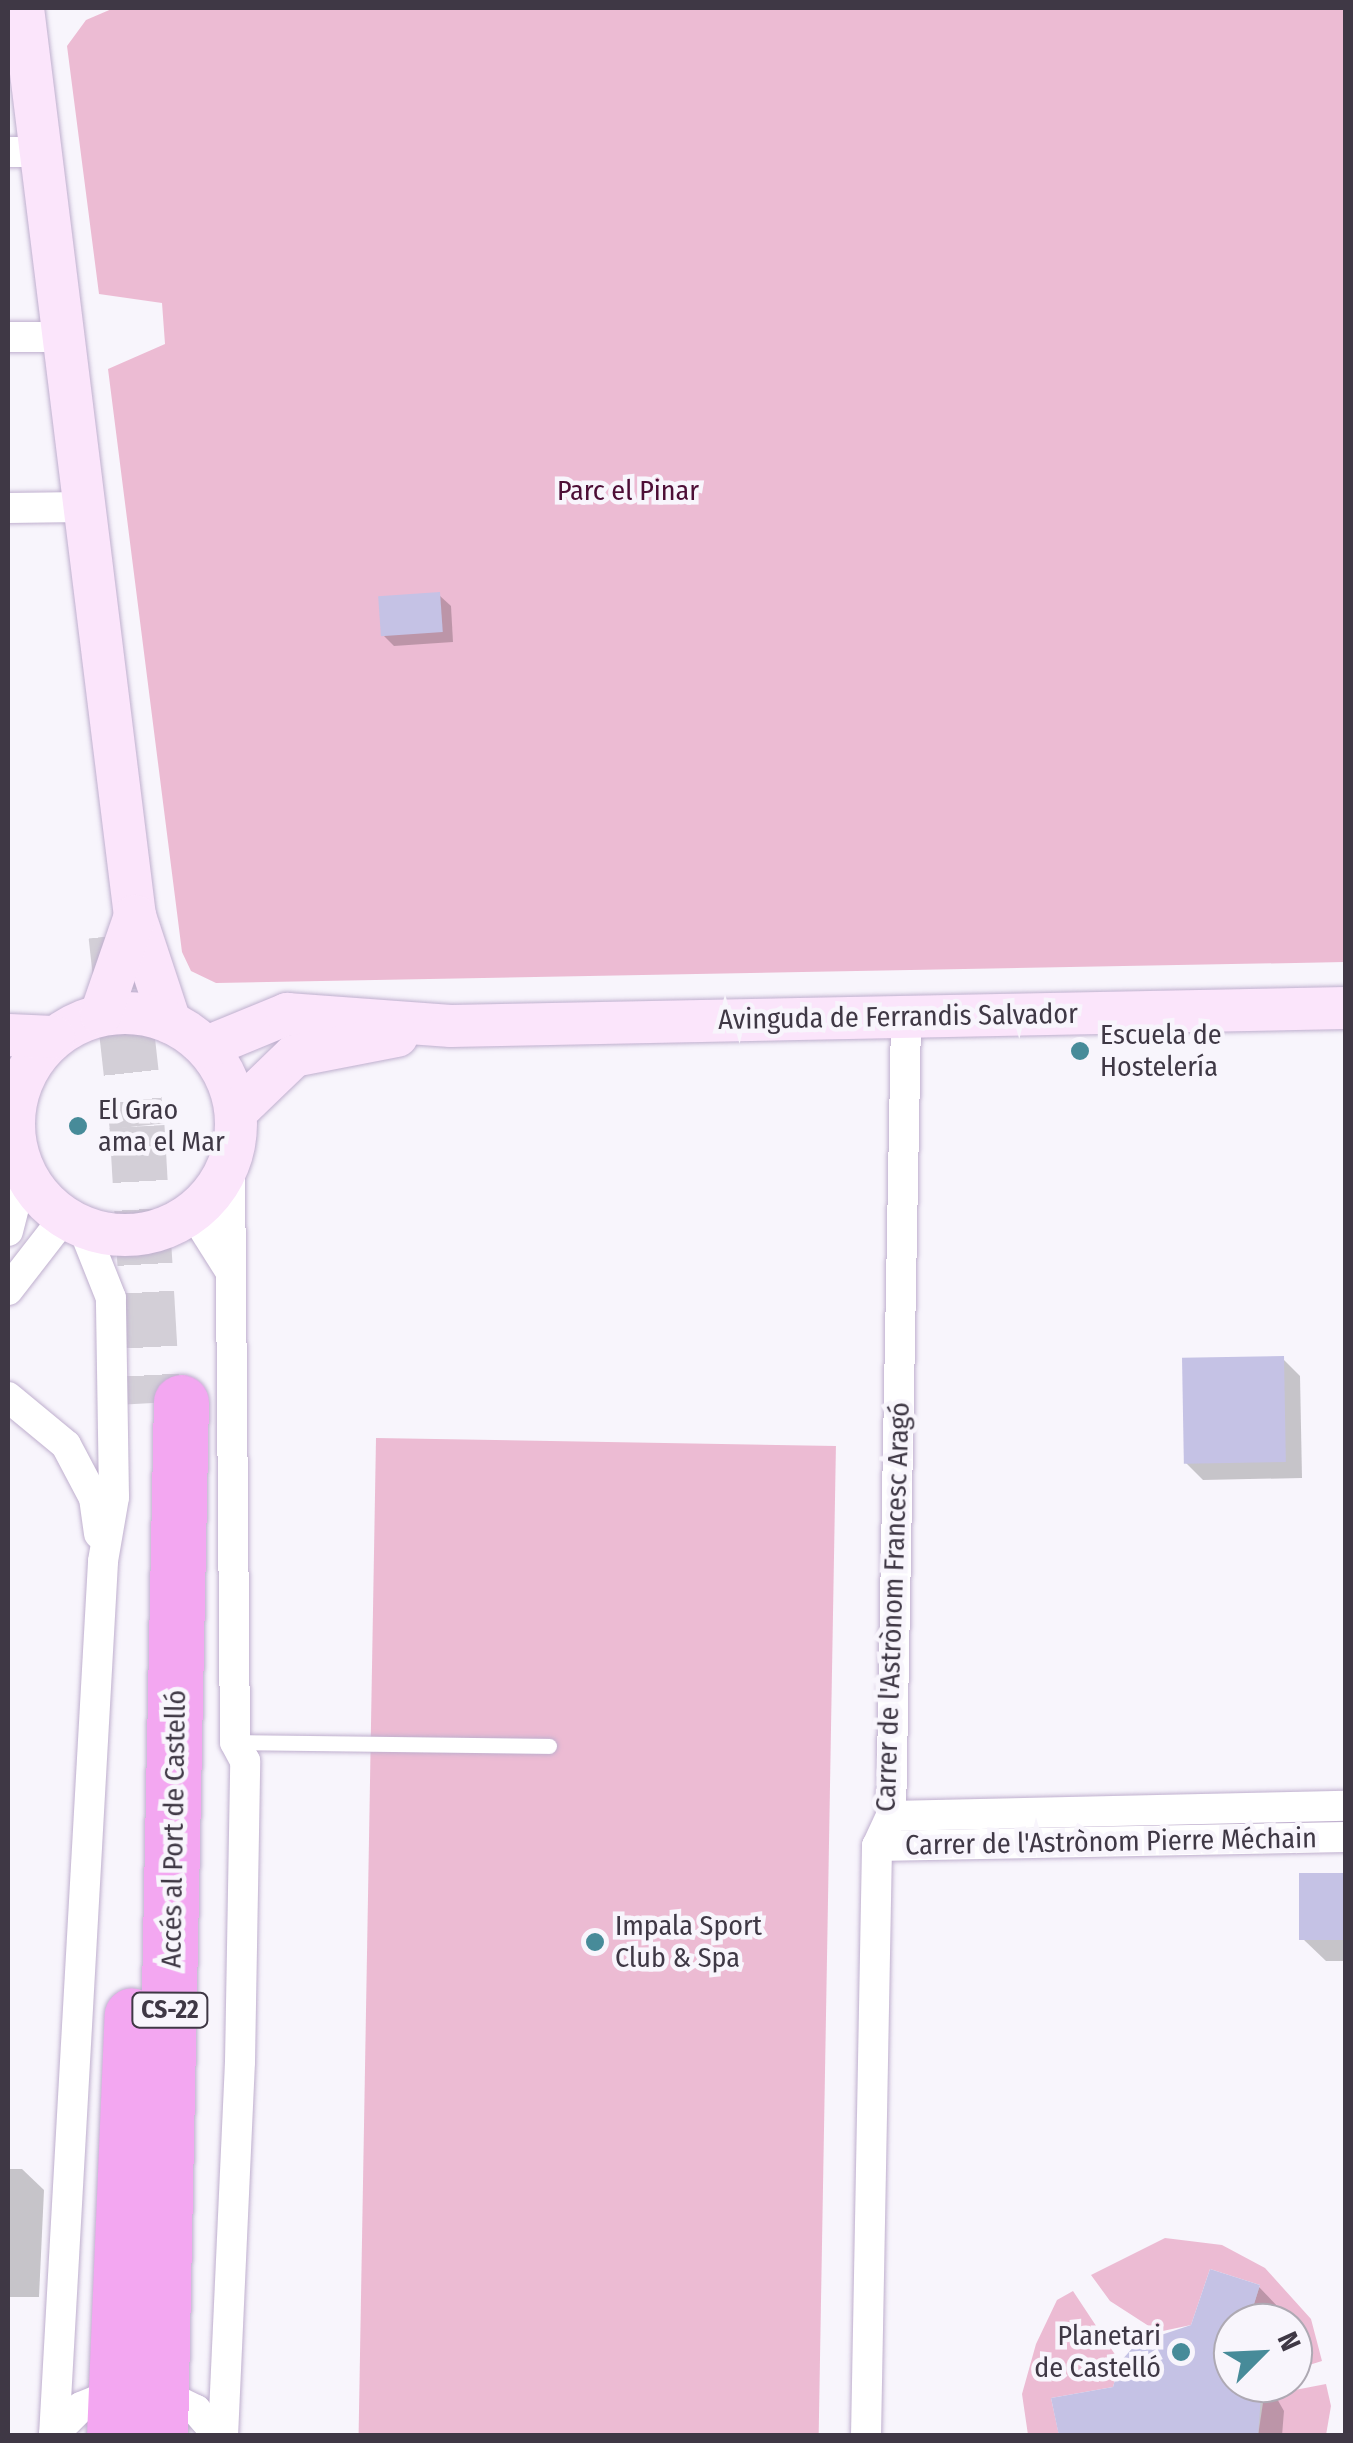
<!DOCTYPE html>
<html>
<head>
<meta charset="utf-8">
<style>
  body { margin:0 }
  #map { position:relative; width:1353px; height:2443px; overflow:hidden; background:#f8f5fc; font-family:"Fira Sans Condensed",sans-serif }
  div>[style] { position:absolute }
  .green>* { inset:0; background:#ecbbd3; transform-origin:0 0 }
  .shadow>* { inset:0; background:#0003 }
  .building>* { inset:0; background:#c5c2e5; transform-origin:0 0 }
  .highway-tunnel>* { height:55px; margin-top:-27.5px; transform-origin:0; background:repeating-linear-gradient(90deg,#d3cfd7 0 55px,transparent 0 83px) }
  .roads { filter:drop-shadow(0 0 2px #bfafce) drop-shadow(0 0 2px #bfafce) }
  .lane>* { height:15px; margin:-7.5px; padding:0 7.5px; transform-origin:7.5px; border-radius:7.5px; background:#fff }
  .street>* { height:30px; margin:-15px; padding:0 15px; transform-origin:15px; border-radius:15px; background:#fff }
  .secondary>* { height:42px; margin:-21px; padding:0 21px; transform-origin:21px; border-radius:21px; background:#fbe5fb }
  .secondary>.ring { margin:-21px; padding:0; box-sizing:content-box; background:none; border:42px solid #fbe5fb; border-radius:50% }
  .highway>* { height:55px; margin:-27.5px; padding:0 27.5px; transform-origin:27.5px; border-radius:27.5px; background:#f3a7f1 }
  .dots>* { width:28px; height:28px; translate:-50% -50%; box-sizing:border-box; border:5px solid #f8f5fc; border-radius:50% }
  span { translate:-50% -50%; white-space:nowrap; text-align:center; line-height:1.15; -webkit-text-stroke:9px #f8f5fc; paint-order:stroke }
  .shield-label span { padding:2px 8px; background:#f8f5fc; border:2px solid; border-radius:8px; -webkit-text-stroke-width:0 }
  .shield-label { font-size:25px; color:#3f3845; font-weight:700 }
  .park-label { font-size:28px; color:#4d0e36 }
  .street-label { font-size:28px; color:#3f3845 }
  .poi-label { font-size:28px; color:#3f3845 }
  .left { translate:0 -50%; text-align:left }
  .right { translate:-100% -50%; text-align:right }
  .frame { position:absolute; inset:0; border:10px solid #3f3845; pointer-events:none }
  .north { position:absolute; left:1213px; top:2303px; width:100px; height:100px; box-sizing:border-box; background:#f8f5fc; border:2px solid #aea9b3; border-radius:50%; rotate:66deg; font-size:28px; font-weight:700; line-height:40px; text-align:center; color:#3f3845 }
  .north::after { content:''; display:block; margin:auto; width:35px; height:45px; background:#478b99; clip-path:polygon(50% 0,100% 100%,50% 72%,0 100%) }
</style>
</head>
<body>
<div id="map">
  <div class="green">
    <i style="clip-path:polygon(114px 8px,1345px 8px,1345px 962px,216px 983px,191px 971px,182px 952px,108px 369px,165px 344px,162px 303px,99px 294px,67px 46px,86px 20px)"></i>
    <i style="left:376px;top:1438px;width:460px;height:998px;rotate:1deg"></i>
    <i style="clip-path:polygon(1165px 2238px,1222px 2245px,1265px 2268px,1311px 2319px,1322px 2361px,1293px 2370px,1293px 2323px,1248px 2323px,1260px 2285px,1210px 2269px,1191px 2325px,1158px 2332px,1110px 2301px,1091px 2275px)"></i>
    <i style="clip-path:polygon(1073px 2291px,1120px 2362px,1113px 2387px,1051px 2398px,1059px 2435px,1028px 2435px,1022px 2394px,1036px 2344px,1057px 2300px)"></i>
    <i style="clip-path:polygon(1326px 2384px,1331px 2406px,1326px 2435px,1258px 2436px,1264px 2396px)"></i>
  </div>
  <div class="shadow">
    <i style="clip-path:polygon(439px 595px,451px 606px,453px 642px,394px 646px,383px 635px)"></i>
    <i style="clip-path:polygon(1283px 1359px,1300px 1376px,1302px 1478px,1203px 1480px,1186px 1463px)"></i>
    <i style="clip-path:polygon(1346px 1875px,1346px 1961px,1326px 1961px,1303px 1939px)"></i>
    <i style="clip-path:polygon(8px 2169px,22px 2169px,44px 2190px,39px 2297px,8px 2297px)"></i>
    <i style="clip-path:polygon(1259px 2287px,1281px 2310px,1277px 2323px,1233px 2323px,1233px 2383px,1268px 2383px,1284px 2411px,1282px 2436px,1062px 2436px,1193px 2327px)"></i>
  </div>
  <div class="building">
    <i style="left:440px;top:592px;width:40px;height:62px;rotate:86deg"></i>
    <i style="left:1284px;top:1356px;width:106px;height:102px;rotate:89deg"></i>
    <i style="left:1299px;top:1873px;width:47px;height:67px"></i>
    <i style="clip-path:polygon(1210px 2269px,1260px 2285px,1248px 2323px,1233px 2323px,1233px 2383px,1262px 2383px,1258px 2436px,1059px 2436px,1051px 2398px,1113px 2387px,1120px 2362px,1137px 2343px,1191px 2325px)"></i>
  </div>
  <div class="highway-tunnel">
    <i style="left:116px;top:935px;width:192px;rotate:83.7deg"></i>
    <i style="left:137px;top:1126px;width:277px;rotate:86.7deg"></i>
  </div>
  <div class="roads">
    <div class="lane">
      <i style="left:235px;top:1742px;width:314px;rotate:0.7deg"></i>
    </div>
    <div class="street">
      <i style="left:8px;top:152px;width:30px"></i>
      <i style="left:8px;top:337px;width:53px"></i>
      <i style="left:8px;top:508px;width:75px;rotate:-0.8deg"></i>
      <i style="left:194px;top:1214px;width:67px;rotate:57.7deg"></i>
      <i style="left:8px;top:1231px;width:61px;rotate:-75.7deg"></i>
      <i style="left:8px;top:1290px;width:90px;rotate:-52.2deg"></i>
      <i style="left:8px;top:1397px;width:75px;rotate:39.6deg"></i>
      <i style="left:66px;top:1445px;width:60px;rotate:62.2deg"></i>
      <i style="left:94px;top:1498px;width:36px;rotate:82deg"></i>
      <i style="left:891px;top:1816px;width:455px;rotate:-1.3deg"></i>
      <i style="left:877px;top:1846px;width:469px;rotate:-1.1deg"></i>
      <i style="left:54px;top:2434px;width:38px;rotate:-45deg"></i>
      <i style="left:81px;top:2407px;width:38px;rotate:-22deg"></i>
      <i style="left:116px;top:2393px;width:45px"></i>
      <i style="left:161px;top:2393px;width:39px;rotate:26deg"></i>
      <i style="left:196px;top:2410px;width:35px;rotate:49deg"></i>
      <i style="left:54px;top:2436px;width:876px;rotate:-86.79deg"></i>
      <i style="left:103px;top:1561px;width:65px;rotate:-80.2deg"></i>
      <i style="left:114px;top:1497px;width:199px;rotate:-90.9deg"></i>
      <i style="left:111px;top:1298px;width:73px;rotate:-111.7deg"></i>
      <i style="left:223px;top:2436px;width:374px;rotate:-87.4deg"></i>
      <i style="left:240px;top:2062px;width:301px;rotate:-89deg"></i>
      <i style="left:245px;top:1761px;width:21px;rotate:-118deg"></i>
      <i style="left:235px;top:1742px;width:577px;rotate:-90.5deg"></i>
      <i style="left:866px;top:2436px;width:590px;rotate:-88.93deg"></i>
      <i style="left:877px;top:1846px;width:33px;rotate:-65deg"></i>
      <i style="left:891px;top:1816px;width:799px;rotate:-88.92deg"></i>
    </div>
    <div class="secondary">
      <i style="left:23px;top:8px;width:915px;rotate:82.97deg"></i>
      <i style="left:135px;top:916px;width:112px;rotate:71.7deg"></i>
      <i class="ring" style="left:14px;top:1013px;width:180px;height:180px"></i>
      <i style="left:101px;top:1014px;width:104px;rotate:-70.9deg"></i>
      <i style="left:8px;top:1035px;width:46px;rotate:2.5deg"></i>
      <i style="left:207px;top:1047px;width:87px;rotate:-22.4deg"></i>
      <i style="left:287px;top:1014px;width:164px;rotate:4.2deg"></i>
      <i style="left:451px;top:1026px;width:895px;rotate:-1.15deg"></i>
      <i style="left:237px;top:1111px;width:79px;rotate:-44deg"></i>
      <i style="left:294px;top:1056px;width:105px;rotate:-11deg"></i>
    </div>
    <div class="highway">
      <i style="left:114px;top:2436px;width:421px;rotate:-87.6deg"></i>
      <i style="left:160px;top:2436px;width:1034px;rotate:-88.84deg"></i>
    </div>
  </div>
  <div class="dots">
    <i style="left:1080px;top:1051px;background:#478b99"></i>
    <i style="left:78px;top:1126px;background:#478b99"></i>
    <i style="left:595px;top:1942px;background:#478b99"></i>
    <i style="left:1181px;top:2352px;background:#478b99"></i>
  </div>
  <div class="shield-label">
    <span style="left:170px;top:2010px">CS-22</span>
  </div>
  <div class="park-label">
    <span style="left:628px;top:491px">Parc el Pinar</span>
  </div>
  <div class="street-label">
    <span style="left:898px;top:1017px;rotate:-1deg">Avinguda de Ferrandis Salvador</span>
    <span style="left:893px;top:1607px;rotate:-88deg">Carrer de l'Astrònom Francesc Aragó</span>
    <span style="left:174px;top:1829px;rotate:-89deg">Accés al Port de Castelló</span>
    <span style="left:1111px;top:1842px;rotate:-1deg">Carrer de l'Astrònom Pierre Méchain</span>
  </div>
  <div class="poi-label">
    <span class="left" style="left:1100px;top:1051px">Escuela de<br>Hostelería</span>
    <span class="left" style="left:98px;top:1126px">El Grao<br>ama el Mar</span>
    <span class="left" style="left:615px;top:1942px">Impala Sport<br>Club &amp; Spa</span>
    <span class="right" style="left:1161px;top:2352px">Planetari<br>de Castelló</span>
  </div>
  <div class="frame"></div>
  <div class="north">N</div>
</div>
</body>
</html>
